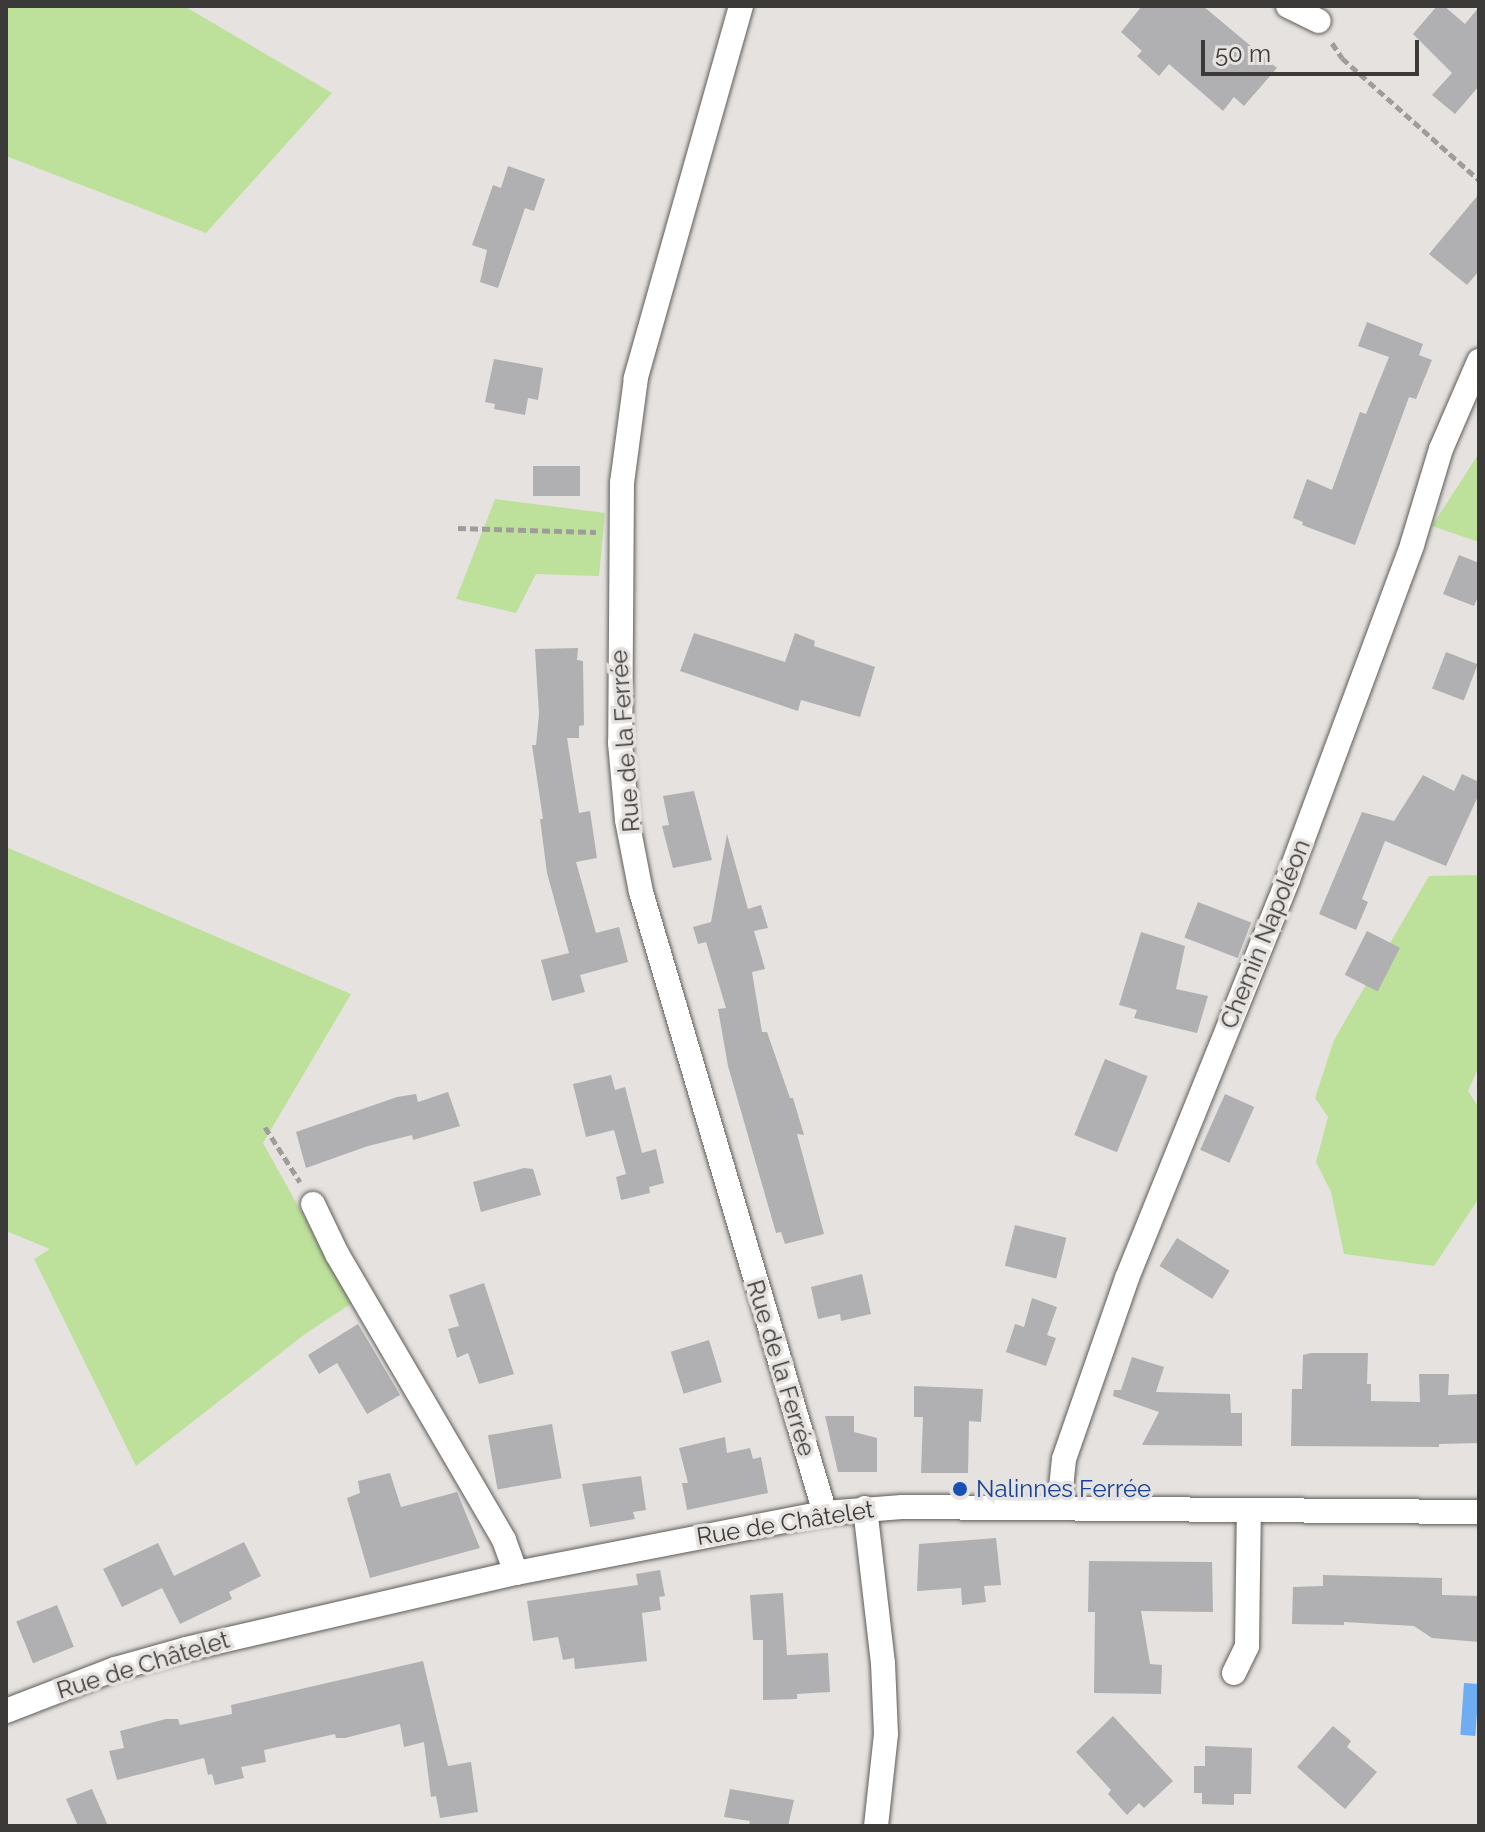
<!DOCTYPE html>
<html>
<head>
<meta charset="utf-8">
<style>
  body { margin:0 }
  #map { position:relative; width:1485px; height:1832px; overflow:hidden; background:#e5e2df; font-family:Raleway,sans-serif }
  div>[style] { position:absolute }
  .green>* { inset:0; background:#bde19b }
  .water>* { inset:0; background:#6eadf2; transform-origin:0 0 }
  .building>* { inset:0; background:#b0b0b3; transform-origin:0 0 }
  .path>* { height:5px; margin-top:-2.5px; transform-origin:0; background:repeating-linear-gradient(90deg,#9f9d9a 0 8px,transparent 0 12px) }
  .roads { filter:drop-shadow(0 0 2px #5f5c59) drop-shadow(0 0 2px #5f5c59) }
  .street>* { height:24px; margin:-12px; padding:0 12px; transform-origin:12px; border-radius:12px; background:#fff }
  .dots>* { width:22px; height:22px; translate:-50% -50%; box-sizing:border-box; border:4px solid #e5e2df; border-radius:50% }
  span { translate:-50% -50%; white-space:nowrap; text-align:center; line-height:1.15; -webkit-text-stroke:7px #e5e2df; paint-order:stroke }
  .street-label { font-size:24px; color:#3b3a39 }
  .transit-label { font-size:24px; color:#164399 }
  .left { translate:0 -50%; text-align:left }
  .frame { position:absolute; inset:0; border:8px solid #3b3a39; pointer-events:none }
  .scale { position:absolute; left:1201px; top:40px; width:218px; height:36px; box-sizing:border-box; border:4px solid #3b3a39; border-top:0; padding-left:10px; font-size:24px; line-height:28px; white-space:nowrap; color:#3b3a39; -webkit-text-stroke:6px #e5e2df; paint-order:stroke }
</style>
</head>
<body>
<div id="map">
  <div class="green">
    <i style="clip-path:polygon(6px 6px,184px 6px,332px 93px,206px 233px,6px 156px)"></i>
    <i style="clip-path:polygon(1479px 453px,1479px 542px,1432px 526px)"></i>
    <i style="clip-path:polygon(495px 499px,605px 513px,599px 576px,536px 574px,516px 613px,456px 599px)"></i>
    <i style="clip-path:polygon(6px 847px,351px 994px,263px 1143px,352px 1303px,305px 1334px,136px 1466px,34px 1259px,50px 1249px,6px 1231px)"></i>
    <i style="clip-path:polygon(1479px 875px,1479px 1066px,1468px 1091px,1479px 1108px,1479px 1198px,1434px 1266px,1344px 1254px,1331px 1192px,1316px 1162px,1328px 1117px,1315px 1098px,1334px 1040px,1429px 876px)"></i>
  </div>
  <div class="water">
    <i style="left:1464px;top:1683px;width:15px;height:52px;rotate:4deg"></i>
  </div>
  <div class="building">
    <i style="clip-path:polygon(1142px 6px,1203px 6px,1277px 68px,1244px 106px,1234px 97px,1223px 111px,1169px 64px,1159px 76px,1137px 56px,1142px 51px,1121px 32px)"></i>
    <i style="clip-path:polygon(1437px 6px,1444px 6px,1465px 24px,1479px 7px,1479px 86px,1455px 114px,1432px 95px,1452px 73px,1413px 34px)"></i>
    <i style="clip-path:polygon(508px 166px,545px 179px,534px 211px,525px 208px,498px 288px,480px 282px,487px 250px,472px 245px,493px 185px,501px 188px)"></i>
    <i style="clip-path:polygon(1479px 194px,1479px 271px,1467px 285px,1429px 254px)"></i>
    <i style="clip-path:polygon(1367px 322px,1423px 344px,1419px 355px,1432px 360px,1416px 399px,1409px 397px,1355px 545px,1302px 525px,1303px 522px,1293px 518px,1307px 479px,1332px 490px,1360px 412px,1366px 414px,1389px 357px,1358px 346px)"></i>
    <i style="clip-path:polygon(494px 359px,543px 368px,538px 400px,528px 398px,525px 415px,494px 409px,495px 404px,485px 402px)"></i>
    <i style="left:533px;top:466px;width:47px;height:30px"></i>
    <i style="clip-path:polygon(1459px 555px,1479px 563px,1479px 594px,1474px 606px,1443px 594px)"></i>
    <i style="clip-path:polygon(694px 633px,785px 662px,795px 633px,815px 641px,814px 646px,875px 667px,860px 717px,801px 700px,798px 711px,680px 671px)"></i>
    <i style="clip-path:polygon(578px 648px,577px 660px,583px 661px,584px 725px,579px 726px,579px 738px,567px 738px,579px 813px,590px 811px,597px 858px,576px 862px,596px 933px,619px 927px,628px 962px,580px 975px,585px 992px,552px 1001px,541px 960px,569px 953px,547px 873px,540px 819px,543px 819px,532px 745px,536px 745px,539px 714px,535px 649px)"></i>
    <i style="left:1446px;top:652px;width:34px;height:39px;rotate:21deg"></i>
    <i style="clip-path:polygon(1462px 774px,1479px 782px,1479px 794px,1446px 866px,1385px 841px,1362px 899px,1368px 902px,1356px 930px,1319px 914px,1362px 812px,1394px 821px,1423px 775px,1454px 791px)"></i>
    <i style="clip-path:polygon(694px 791px,712px 860px,673px 868px,662px 826px,669px 825px,663px 796px)"></i>
    <i style="clip-path:polygon(727px 834px,748px 909px,761px 905px,768px 928px,754px 931px,765px 969px,752px 972px,762px 1032px,767px 1032px,790px 1098px,793px 1098px,804px 1135px,797px 1134px,824px 1234px,785px 1244px,781px 1232px,776px 1233px,728px 1066px,718px 1009px,726px 1008px,706px 942px,698px 944px,693px 927px,711px 922px)"></i>
    <i style="left:1198px;top:902px;width:57px;height:38px;rotate:21deg"></i>
    <i style="left:1367px;top:931px;width:37px;height:49px;rotate:27deg"></i>
    <i style="clip-path:polygon(1141px 932px,1185px 946px,1176px 989px,1208px 996px,1197px 1033px,1134px 1018px,1137px 1010px,1119px 1005px)"></i>
    <i style="left:1105px;top:1059px;width:46px;height:82px;rotate:22deg"></i>
    <i style="clip-path:polygon(611px 1075px,615px 1090px,625px 1087px,642px 1153px,656px 1149px,664px 1183px,649px 1187px,650px 1193px,621px 1200px,616px 1177px,626px 1174px,614px 1130px,586px 1137px,573px 1084px)"></i>
    <i style="clip-path:polygon(448px 1092px,460px 1126px,413px 1140px,412px 1135px,368px 1146px,306px 1168px,296px 1132px,397px 1097px,416px 1094px,418px 1102px)"></i>
    <i style="left:1225px;top:1094px;width:32px;height:61px;rotate:24deg"></i>
    <i style="clip-path:polygon(524px 1168px,533px 1169px,541px 1195px,481px 1212px,473px 1182px)"></i>
    <i style="left:1015px;top:1225px;width:53px;height:42px;rotate:14deg"></i>
    <i style="left:1177px;top:1238px;width:62px;height:33px;rotate:32deg"></i>
    <i style="clip-path:polygon(862px 1274px,871px 1314px,841px 1321px,840px 1314px,818px 1319px,811px 1287px)"></i>
    <i style="clip-path:polygon(484px 1283px,514px 1374px,479px 1384px,468px 1353px,457px 1358px,448px 1329px,459px 1326px,449px 1295px)"></i>
    <i style="clip-path:polygon(1032px 1298px,1057px 1307px,1047px 1335px,1056px 1338px,1046px 1366px,1006px 1352px,1015px 1324px,1024px 1327px)"></i>
    <i style="clip-path:polygon(358px 1324px,400px 1395px,367px 1414px,337px 1363px,319px 1374px,308px 1355px)"></i>
    <i style="left:709px;top:1340px;width:44px;height:40px;rotate:73deg"></i>
    <i style="clip-path:polygon(1311px 1353px,1368px 1353px,1367px 1384px,1371px 1384px,1371px 1401px,1420px 1402px,1419px 1374px,1449px 1374px,1448px 1395px,1479px 1394px,1479px 1443px,1439px 1444px,1439px 1447px,1291px 1446px,1292px 1389px,1302px 1389px,1303px 1355px)"></i>
    <i style="clip-path:polygon(1132px 1357px,1164px 1367px,1156px 1392px,1230px 1394px,1231px 1413px,1242px 1413px,1242px 1446px,1142px 1445px,1159px 1412px,1113px 1396px,1114px 1390px,1121px 1390px)"></i>
    <i style="clip-path:polygon(914px 1386px,983px 1389px,981px 1422px,969px 1421px,968px 1473px,921px 1473px,923px 1417px,914px 1417px)"></i>
    <i style="clip-path:polygon(825px 1416px,854px 1416px,854px 1432px,877px 1438px,877px 1472px,838px 1472px)"></i>
    <i style="left:552px;top:1424px;width:55px;height:65px;rotate:80deg"></i>
    <i style="clip-path:polygon(725px 1437px,727px 1453px,750px 1448px,753px 1459px,761px 1457px,768px 1493px,687px 1510px,682px 1483px,688px 1483px,679px 1448px)"></i>
    <i style="clip-path:polygon(390px 1473px,401px 1507px,457px 1492px,480px 1548px,370px 1578px,347px 1498px,360px 1493px,358px 1481px)"></i>
    <i style="clip-path:polygon(641px 1476px,646px 1510px,633px 1512px,635px 1519px,590px 1527px,582px 1484px)"></i>
    <i style="clip-path:polygon(996px 1538px,1001px 1585px,984px 1586px,986px 1602px,962px 1605px,961px 1588px,917px 1591px,919px 1544px)"></i>
    <i style="clip-path:polygon(244px 1542px,261px 1576px,229px 1592px,232px 1599px,180px 1624px,162px 1588px,122px 1607px,103px 1569px,158px 1543px,174px 1576px)"></i>
    <i style="clip-path:polygon(1089px 1561px,1212px 1562px,1213px 1612px,1141px 1611px,1150px 1664px,1162px 1665px,1161px 1694px,1094px 1693px,1095px 1612px,1088px 1612px)"></i>
    <i style="clip-path:polygon(660px 1570px,665px 1596px,659px 1597px,661px 1610px,642px 1613px,647px 1661px,575px 1669px,574px 1658px,563px 1660px,558px 1637px,533px 1641px,527px 1601px,638px 1585px,636px 1574px)"></i>
    <i style="clip-path:polygon(1323px 1575px,1442px 1578px,1442px 1595px,1479px 1596px,1479px 1642px,1432px 1638px,1414px 1626px,1344px 1622px,1344px 1625px,1292px 1624px,1293px 1587px,1323px 1586px)"></i>
    <i style="clip-path:polygon(783px 1593px,787px 1655px,828px 1653px,830px 1692px,797px 1694px,797px 1699px,763px 1700px,763px 1640px,753px 1640px,750px 1595px)"></i>
    <i style="left:57px;top:1605px;width:45px;height:44px;rotate:68deg"></i>
    <i style="clip-path:polygon(423px 1661px,448px 1766px,471px 1762px,478px 1812px,440px 1818px,436px 1796px,431px 1797px,424px 1742px,404px 1747px,400px 1724px,345px 1738px,336px 1738px,335px 1734px,264px 1750px,266px 1762px,241px 1767px,244px 1778px,215px 1785px,212px 1774px,208px 1775px,204px 1758px,117px 1780px,109px 1751px,124px 1748px,120px 1731px,166px 1719px,178px 1719px,180px 1725px,232px 1714px,231px 1705px)"></i>
    <i style="clip-path:polygon(1113px 1716px,1173px 1781px,1144px 1808px,1139px 1803px,1127px 1815px,1108px 1794px,1111px 1790px,1076px 1752px)"></i>
    <i style="clip-path:polygon(1333px 1726px,1351px 1741px,1347px 1747px,1377px 1772px,1345px 1809px,1297px 1767px)"></i>
    <i style="clip-path:polygon(1205px 1746px,1252px 1748px,1251px 1794px,1234px 1794px,1234px 1805px,1202px 1804px,1202px 1793px,1194px 1793px,1194px 1766px,1205px 1766px)"></i>
    <i style="clip-path:polygon(92px 1789px,108px 1826px,78px 1826px,66px 1799px)"></i>
    <i style="clip-path:polygon(730px 1789px,794px 1800px,788px 1826px,749px 1826px,750px 1821px,724px 1817px)"></i>
  </div>
  <div class="path">
    <i style="left:1332px;top:43px;width:18px;rotate:56deg"></i>
    <i style="left:1342px;top:58px;width:183px;rotate:41.7deg"></i>
    <i style="left:458px;top:528px;width:138px;rotate:1.7deg"></i>
    <i style="left:265px;top:1127px;width:65px;rotate:57.5deg"></i>
  </div>
  <div class="roads">
    <div class="street">
      <i style="left:741px;top:6px;width:387px;rotate:105.8deg"></i>
      <i style="left:636px;top:378px;width:106px;rotate:97.6deg"></i>
      <i style="left:622px;top:483px;width:260px;rotate:90.4deg"></i>
      <i style="left:620px;top:743px;width:77px;rotate:84.8deg"></i>
      <i style="left:627px;top:820px;width:73px;rotate:79deg"></i>
      <i style="left:641px;top:892px;width:648px;rotate:73.5deg"></i>
      <i style="left:1288px;top:6px;width:34px;rotate:26deg"></i>
      <i style="left:313px;top:1204px;width:55px;rotate:64.4deg"></i>
      <i style="left:337px;top:1254px;width:331px;rotate:59.7deg"></i>
      <i style="left:504px;top:1540px;width:35px;rotate:70deg"></i>
      <i style="left:865px;top:1508px;width:156px;rotate:83.4deg"></i>
      <i style="left:883px;top:1663px;width:71px;rotate:87.6deg"></i>
      <i style="left:886px;top:1734px;width:93px;rotate:96.2deg"></i>
      <i style="left:1059px;top:1508px;width:49px;rotate:-84.2deg"></i>
      <i style="left:1064px;top:1459px;width:192px;rotate:-70.8deg"></i>
      <i style="left:1127px;top:1278px;width:430px;rotate:-68deg"></i>
      <i style="left:1288px;top:879px;width:356px;rotate:-69.6deg"></i>
      <i style="left:1412px;top:545px;width:100px;rotate:-73.2deg"></i>
      <i style="left:1441px;top:449px;width:96px;rotate:-66.6deg"></i>
      <i style="left:1234px;top:1673px;width:30px;rotate:-64deg"></i>
      <i style="left:1247px;top:1646px;width:136px;rotate:-89.2deg"></i>
      <i style="left:6px;top:1711px;width:117px;rotate:-21.1deg"></i>
      <i style="left:115px;top:1669px;width:74px;rotate:-15.7deg"></i>
      <i style="left:186px;top:1649px;width:339px;rotate:-13deg"></i>
      <i style="left:516px;top:1573px;width:315px;rotate:-11deg"></i>
      <i style="left:825px;top:1513px;width:77px;rotate:-4.5deg"></i>
      <i style="left:902px;top:1507px;width:577px;rotate:0.5deg"></i>
    </div>
  </div>
  <div class="dots">
    <i style="left:960px;top:1489px;background:#1a4fb4"></i>
  </div>
  <div class="street-label">
    <span style="left:625px;top:741px;rotate:-94deg">Rue de la Ferrée</span>
    <span style="left:1265px;top:934px;rotate:-68deg">Chemin Napoléon</span>
    <span style="left:781px;top:1368px;rotate:73deg">Rue de la Ferrée</span>
    <span style="left:785px;top:1523px;rotate:-9deg">Rue de Châtelet</span>
    <span style="left:143px;top:1665px;rotate:-17deg">Rue de Châtelet</span>
  </div>
  <div class="transit-label">
    <span class="left" style="left:976px;top:1489px">Nalinnes Ferrée</span>
  </div>
  <div class="frame"></div>
  <div class="scale">50 m</div>
</div>
</body>
</html>
